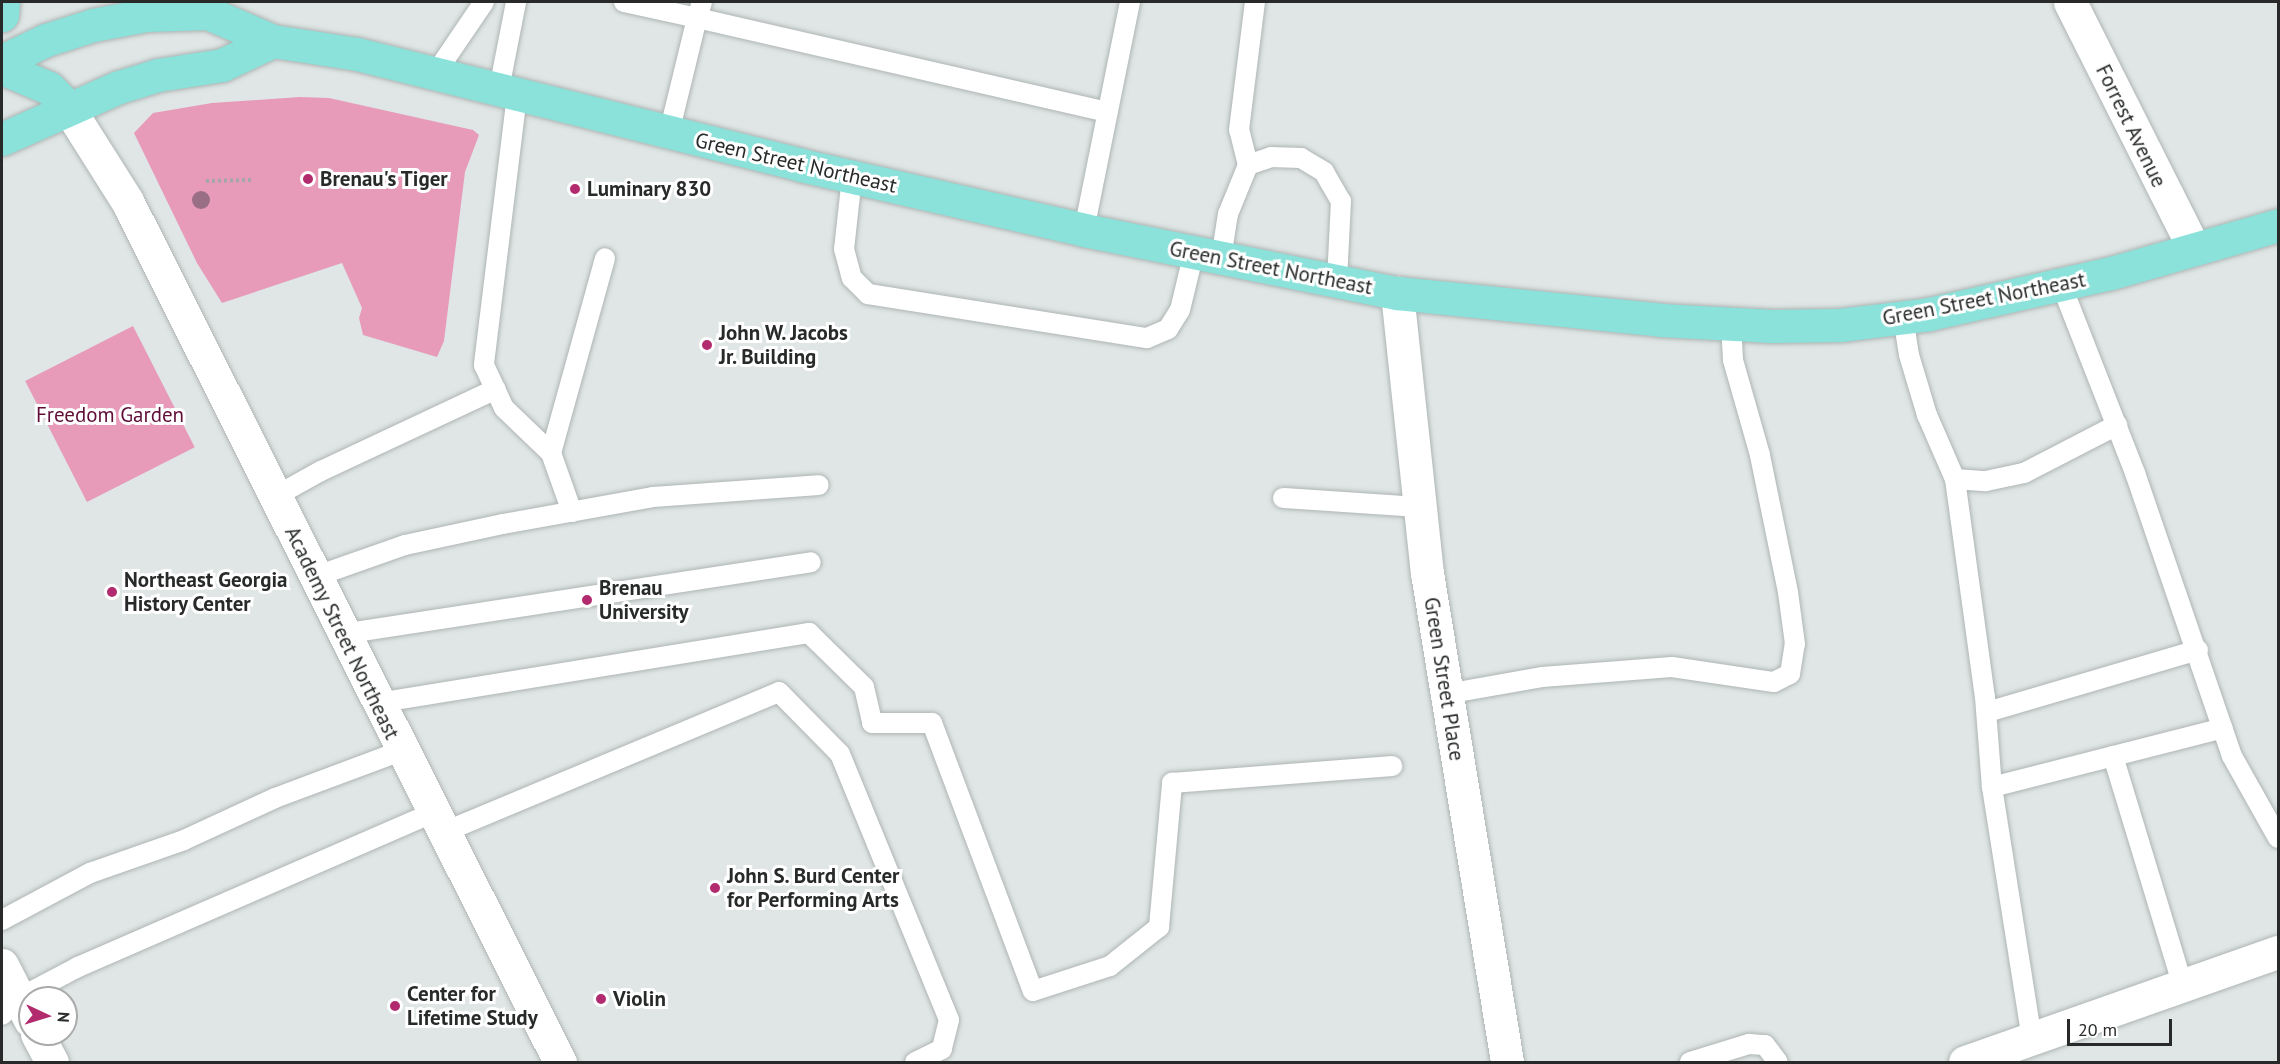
<!DOCTYPE html>
<html>
<head>
<meta charset="utf-8">
<style>
  body { margin:0 }
  #map { position:relative; width:2280px; height:1064px; overflow:hidden; background:#dfe6e5; font-family:"PT Sans",sans-serif }
  div>[style] { position:absolute }
  .green>* { inset:0; background:#e79bb9; transform-origin:0 0 }
  .path>* { height:4px; margin-top:-2px; transform-origin:0; background:repeating-linear-gradient(90deg,#a3a8a7 0 3px,transparent 0 6px) }
  .roads { filter:drop-shadow(0 0 2px #aeb5b4) drop-shadow(0 0 2px #aeb5b4) }
  .service>* { height:20px; margin:-10px; padding:0 10px; transform-origin:10px; border-radius:10px; background:#fff }
  .minor>* { height:33px; margin:-16.5px; padding:0 16.5px; transform-origin:16.5px; border-radius:16.5px; background:#fff }
  .trunk>* { height:33px; margin:-16.5px; padding:0 16.5px; transform-origin:16.5px; border-radius:16.5px; background:#8ae2da }
  .trees>* { width:18px; height:18px; margin:-9px; border-radius:50%; background:#996f86 }
  .dots>* { width:16px; height:16px; translate:-50% -50%; box-sizing:border-box; border:3px solid #fff; border-radius:50% }
  span { translate:-50% -50%; white-space:nowrap; text-align:center; line-height:1.15; -webkit-text-stroke:6px #fff; paint-order:stroke }
  .street-label { font-size:21px; color:#282a2a }
  .poi-label { font-size:21px; color:#282a2a; font-weight:700 }
  .left { translate:0 -50%; text-align:left }
  .park-label { font-size:21px; color:#600e38 }
  .frame { position:absolute; inset:0; border:3px solid #282a2a; pointer-events:none }
  .north { position:absolute; left:18px; top:986px; width:60px; height:60px; box-sizing:border-box; background:#fff; border:2px solid #a9aaaa; border-radius:50%; rotate:94deg; font-size:16px; font-weight:700; line-height:24px; text-align:center; color:#282a2a }
  .north::after { content:''; display:block; margin:auto; width:21px; height:27px; background:#b22b6f; clip-path:polygon(50% 0,100% 100%,50% 72%,0 100%) }
  .scale { position:absolute; left:2067px; top:1019px; width:105px; height:27px; box-sizing:border-box; border:3px solid #282a2a; border-top:0; padding-left:8px; font-size:18px; line-height:21px; white-space:nowrap; color:#282a2a; -webkit-text-stroke:4px #fff; paint-order:stroke }
</style>
</head>
<body>
<div id="map">
  <div class="green">
    <i style="clip-path:polygon(300px 97px,329px 98px,473px 130px,479px 135px,465px 172px,444px 341px,437px 357px,363px 335px,359px 318px,362px 308px,342px 263px,222px 303px,197px 263px,134px 133px,153px 113px,212px 103px)"></i>
    <i style="left:133px;top:326px;width:136px;height:121px;rotate:63deg"></i>
  </div>
  <div class="path">
    <i style="left:206px;top:181px;width:46px;rotate:-1.2deg"></i>
  </div>
  <div class="roads">
    <div class="service">
      <i style="left:624px;top:2px;width:75px;rotate:12.4deg"></i>
      <i style="left:697px;top:18px;width:118px;rotate:103.7deg"></i>
      <i style="left:702px;top:2px;width:17px;rotate:107deg"></i>
      <i style="left:697px;top:18px;width:421px;rotate:12.9deg"></i>
      <i style="left:435px;top:74px;width:87px;rotate:-55.8deg"></i>
      <i style="left:499px;top:89px;width:89px;rotate:-78.9deg"></i>
      <i style="left:517px;top:95px;width:272px;rotate:97deg"></i>
      <i style="left:484px;top:365px;width:47px;rotate:65.1deg"></i>
      <i style="left:504px;top:408px;width:65px;rotate:43.8deg"></i>
      <i style="left:1248px;top:165px;width:24px;rotate:-19deg"></i>
      <i style="left:1271px;top:157px;width:30px;rotate:2deg"></i>
      <i style="left:1301px;top:158px;width:27px;rotate:31deg"></i>
      <i style="left:1324px;top:172px;width:34px;rotate:60deg"></i>
      <i style="left:1341px;top:201px;width:80px;rotate:92.9deg"></i>
      <i style="left:852px;top:177px;width:72px;rotate:96.3deg"></i>
      <i style="left:844px;top:249px;width:30px;rotate:75deg"></i>
      <i style="left:852px;top:278px;width:23px;rotate:45deg"></i>
      <i style="left:868px;top:294px;width:282px;rotate:9deg"></i>
      <i style="left:1147px;top:338px;width:23px;rotate:-23deg"></i>
      <i style="left:1168px;top:329px;width:22px;rotate:-58deg"></i>
      <i style="left:1180px;top:310px;width:60px;rotate:-76.4deg"></i>
      <i style="left:1084px;top:230px;width:233px;rotate:-78.6deg"></i>
      <i style="left:1221px;top:258px;width:45px;rotate:-81deg"></i>
      <i style="left:1228px;top:214px;width:53px;rotate:-67.8deg"></i>
      <i style="left:1248px;top:165px;width:36px;rotate:-104deg"></i>
      <i style="left:1239px;top:130px;width:129px;rotate:-82.9deg"></i>
      <i style="left:2061px;top:284px;width:203px;rotate:68.6deg"></i>
      <i style="left:2135px;top:473px;width:299px;rotate:71.1deg"></i>
      <i style="left:2232px;top:756px;width:94px;rotate:60.7deg"></i>
      <i style="left:1903px;top:317px;width:38px;rotate:81deg"></i>
      <i style="left:1909px;top:355px;width:63px;rotate:73.3deg"></i>
      <i style="left:1927px;top:415px;width:70px;rotate:66.4deg"></i>
      <i style="left:1955px;top:479px;width:220px;rotate:82.2deg"></i>
      <i style="left:1985px;top:697px;width:90px;rotate:85.6deg"></i>
      <i style="left:1992px;top:787px;width:255px;rotate:81deg"></i>
      <i style="left:1955px;top:479px;width:31px;rotate:4deg"></i>
      <i style="left:1986px;top:481px;width:39px;rotate:-12deg"></i>
      <i style="left:2024px;top:473px;width:105px;rotate:-27.3deg"></i>
      <i style="left:274px;top:497px;width:54px;rotate:-29deg"></i>
      <i style="left:321px;top:471px;width:193px;rotate:-25.1deg"></i>
      <i style="left:1283px;top:498px;width:137px;rotate:3.8deg"></i>
      <i style="left:572px;top:512px;width:63px;rotate:-109.6deg"></i>
      <i style="left:551px;top:453px;width:202px;rotate:-74.5deg"></i>
      <i style="left:314px;top:577px;width:96px;rotate:-19.4deg"></i>
      <i style="left:405px;top:545px;width:100px;rotate:-12.1deg"></i>
      <i style="left:503px;top:524px;width:152px;rotate:-10.2deg"></i>
      <i style="left:653px;top:497px;width:166px;rotate:-4.1deg"></i>
      <i style="left:342px;top:634px;width:474px;rotate:-8.7deg"></i>
      <i style="left:1446px;top:694px;width:97px;rotate:-10deg"></i>
      <i style="left:1542px;top:677px;width:130px;rotate:-4.4deg"></i>
      <i style="left:1672px;top:667px;width:103px;rotate:8.4deg"></i>
      <i style="left:1774px;top:682px;width:18px;rotate:-27deg"></i>
      <i style="left:1790px;top:674px;width:30px;rotate:-81deg"></i>
      <i style="left:1795px;top:644px;width:52px;rotate:-97.7deg"></i>
      <i style="left:1788px;top:592px;width:140px;rotate:-101.6deg"></i>
      <i style="left:1760px;top:455px;width:99px;rotate:-105.9deg"></i>
      <i style="left:1733px;top:360px;width:36px;rotate:-93deg"></i>
      <i style="left:377px;top:703px;width:438px;rotate:-9.2deg"></i>
      <i style="left:809px;top:633px;width:77px;rotate:44.5deg"></i>
      <i style="left:864px;top:687px;width:37px;rotate:77deg"></i>
      <i style="left:872px;top:723px;width:60px"></i>
      <i style="left:932px;top:723px;width:286px;rotate:69.4deg"></i>
      <i style="left:1033px;top:991px;width:81px;rotate:-18deg"></i>
      <i style="left:1110px;top:966px;width:63px;rotate:-38.5deg"></i>
      <i style="left:1159px;top:927px;width:145px;rotate:-84.8deg"></i>
      <i style="left:1172px;top:783px;width:221px;rotate:-4.4deg"></i>
      <i style="left:1987px;top:712px;width:220px;rotate:-16.4deg"></i>
      <i style="left:2113px;top:756px;width:240px;rotate:73.1deg"></i>
      <i style="left:1992px;top:787px;width:238px;rotate:-14.3deg"></i>
      <i style="left:442px;top:833px;width:365px;rotate:-22.7deg"></i>
      <i style="left:779px;top:692px;width:87px;rotate:45.5deg"></i>
      <i style="left:840px;top:754px;width:287px;rotate:67.7deg"></i>
      <i style="left:949px;top:1020px;width:30px;rotate:104deg"></i>
      <i style="left:942px;top:1049px;width:30px;rotate:154deg"></i>
      <i style="left:2px;top:920px;width:100px;rotate:-28.1deg"></i>
      <i style="left:90px;top:873px;width:100px;rotate:-19.3deg"></i>
      <i style="left:184px;top:840px;width:100px;rotate:-24.8deg"></i>
      <i style="left:275px;top:798px;width:134px;rotate:-20.5deg"></i>
      <i style="left:2px;top:1015px;width:24px;rotate:-45deg"></i>
      <i style="left:19px;top:998px;width:67px;rotate:-27.7deg"></i>
      <i style="left:78px;top:967px;width:386px;rotate:-23.5deg"></i>
      <i style="left:1690px;top:1062px;width:62px;rotate:-17deg"></i>
      <i style="left:1749px;top:1044px;width:16px;rotate:4deg"></i>
      <i style="left:1765px;top:1045px;width:21px;rotate:53deg"></i>
    </div>
    <div class="minor">
      <i style="left:2070px;top:2px;width:276px;rotate:63.3deg"></i>
      <i style="left:67px;top:106px;width:112px;rotate:57.7deg"></i>
      <i style="left:127px;top:201px;width:964px;rotate:63.3deg"></i>
      <i style="left:1397px;top:293px;width:282px;rotate:83.9deg"></i>
      <i style="left:1427px;top:573px;width:496px;rotate:80.7deg"></i>
      <i style="left:2px;top:965px;width:62px;rotate:63deg"></i>
      <i style="left:37px;top:1034px;width:32px;rotate:62deg"></i>
      <i style="left:1965px;top:1062px;width:332px;rotate:-19.4deg"></i>
    </div>
    <div class="trunk">
      <i style="left:2px;top:15px;width:13px;rotate:-86deg"></i>
      <i style="left:2px;top:61px;width:49px;rotate:-25.5deg"></i>
      <i style="left:46px;top:40px;width:49px;rotate:-17.7deg"></i>
      <i style="left:93px;top:25px;width:54px;rotate:-10.7deg"></i>
      <i style="left:146px;top:15px;width:62px;rotate:-1.8deg"></i>
      <i style="left:208px;top:13px;width:71px;rotate:23.3deg"></i>
      <i style="left:273px;top:41px;width:85px;rotate:8.8deg"></i>
      <i style="left:357px;top:54px;width:458px;rotate:14deg"></i>
      <i style="left:801px;top:165px;width:290px;rotate:12.9deg"></i>
      <i style="left:1084px;top:230px;width:319px;rotate:11.4deg"></i>
      <i style="left:1397px;top:293px;width:265px;rotate:5.8deg"></i>
      <i style="left:1661px;top:320px;width:111px;rotate:3.1deg"></i>
      <i style="left:1772px;top:326px;width:68px;rotate:-0.8deg"></i>
      <i style="left:1840px;top:325px;width:90px;rotate:-7deg"></i>
      <i style="left:1929px;top:314px;width:187px;rotate:-12.7deg"></i>
      <i style="left:2111px;top:273px;width:174px;rotate:-16deg"></i>
      <i style="left:2px;top:68px;width:51px;rotate:23.1deg"></i>
      <i style="left:49px;top:88px;width:25px;rotate:45deg"></i>
      <i style="left:2px;top:139px;width:128px;rotate:-24deg"></i>
      <i style="left:119px;top:87px;width:41px;rotate:-17.1deg"></i>
      <i style="left:158px;top:75px;width:65px;rotate:-8.9deg"></i>
      <i style="left:222px;top:65px;width:56px;rotate:-25.2deg"></i>
    </div>
  </div>
  <div class="trees">
    <i style="left:201px;top:200px"></i>
  </div>
  <div class="dots">
    <i style="left:308px;top:179px;background:#b22b6f"></i>
    <i style="left:575px;top:189px;background:#b22b6f"></i>
    <i style="left:707px;top:345px;background:#b22b6f"></i>
    <i style="left:112px;top:592px;background:#b22b6f"></i>
    <i style="left:587px;top:600px;background:#b22b6f"></i>
    <i style="left:715px;top:888px;background:#b22b6f"></i>
    <i style="left:601px;top:999px;background:#b22b6f"></i>
    <i style="left:395px;top:1006px;background:#b22b6f"></i>
  </div>
  <div class="street-label">
    <span style="left:2131px;top:126px;rotate:64deg">Forrest Avenue</span>
    <span style="left:796px;top:163px;rotate:13deg">Green Street Northeast</span>
    <span style="left:1271px;top:268px;rotate:11deg">Green Street Northeast</span>
    <span style="left:1984px;top:299px;rotate:-11deg">Green Street Northeast</span>
    <span style="left:342px;top:633px;rotate:64deg">Academy Street Northeast</span>
    <span style="left:1444px;top:679px;rotate:81deg">Green Street Place</span>
  </div>
  <div class="poi-label">
    <span class="left" style="left:320px;top:179px">Brenau's Tiger</span>
    <span class="left" style="left:587px;top:189px">Luminary 830</span>
    <span class="left" style="left:719px;top:345px">John W. Jacobs<br>Jr. Building</span>
    <span class="left" style="left:124px;top:592px">Northeast Georgia<br>History Center</span>
    <span class="left" style="left:599px;top:600px">Brenau<br>University</span>
    <span class="left" style="left:727px;top:888px">John S. Burd Center<br>for Performing Arts</span>
    <span class="left" style="left:407px;top:1006px">Center for<br>Lifetime Study</span>
    <span class="left" style="left:613px;top:999px">Violin</span>
  </div>
  <div class="park-label">
    <span style="left:110px;top:415px">Freedom Garden</span>
  </div>
  <div class="frame"></div>
  <div class="north">N</div>
  <div class="scale">20 m</div>
</div>
</body>
</html>
